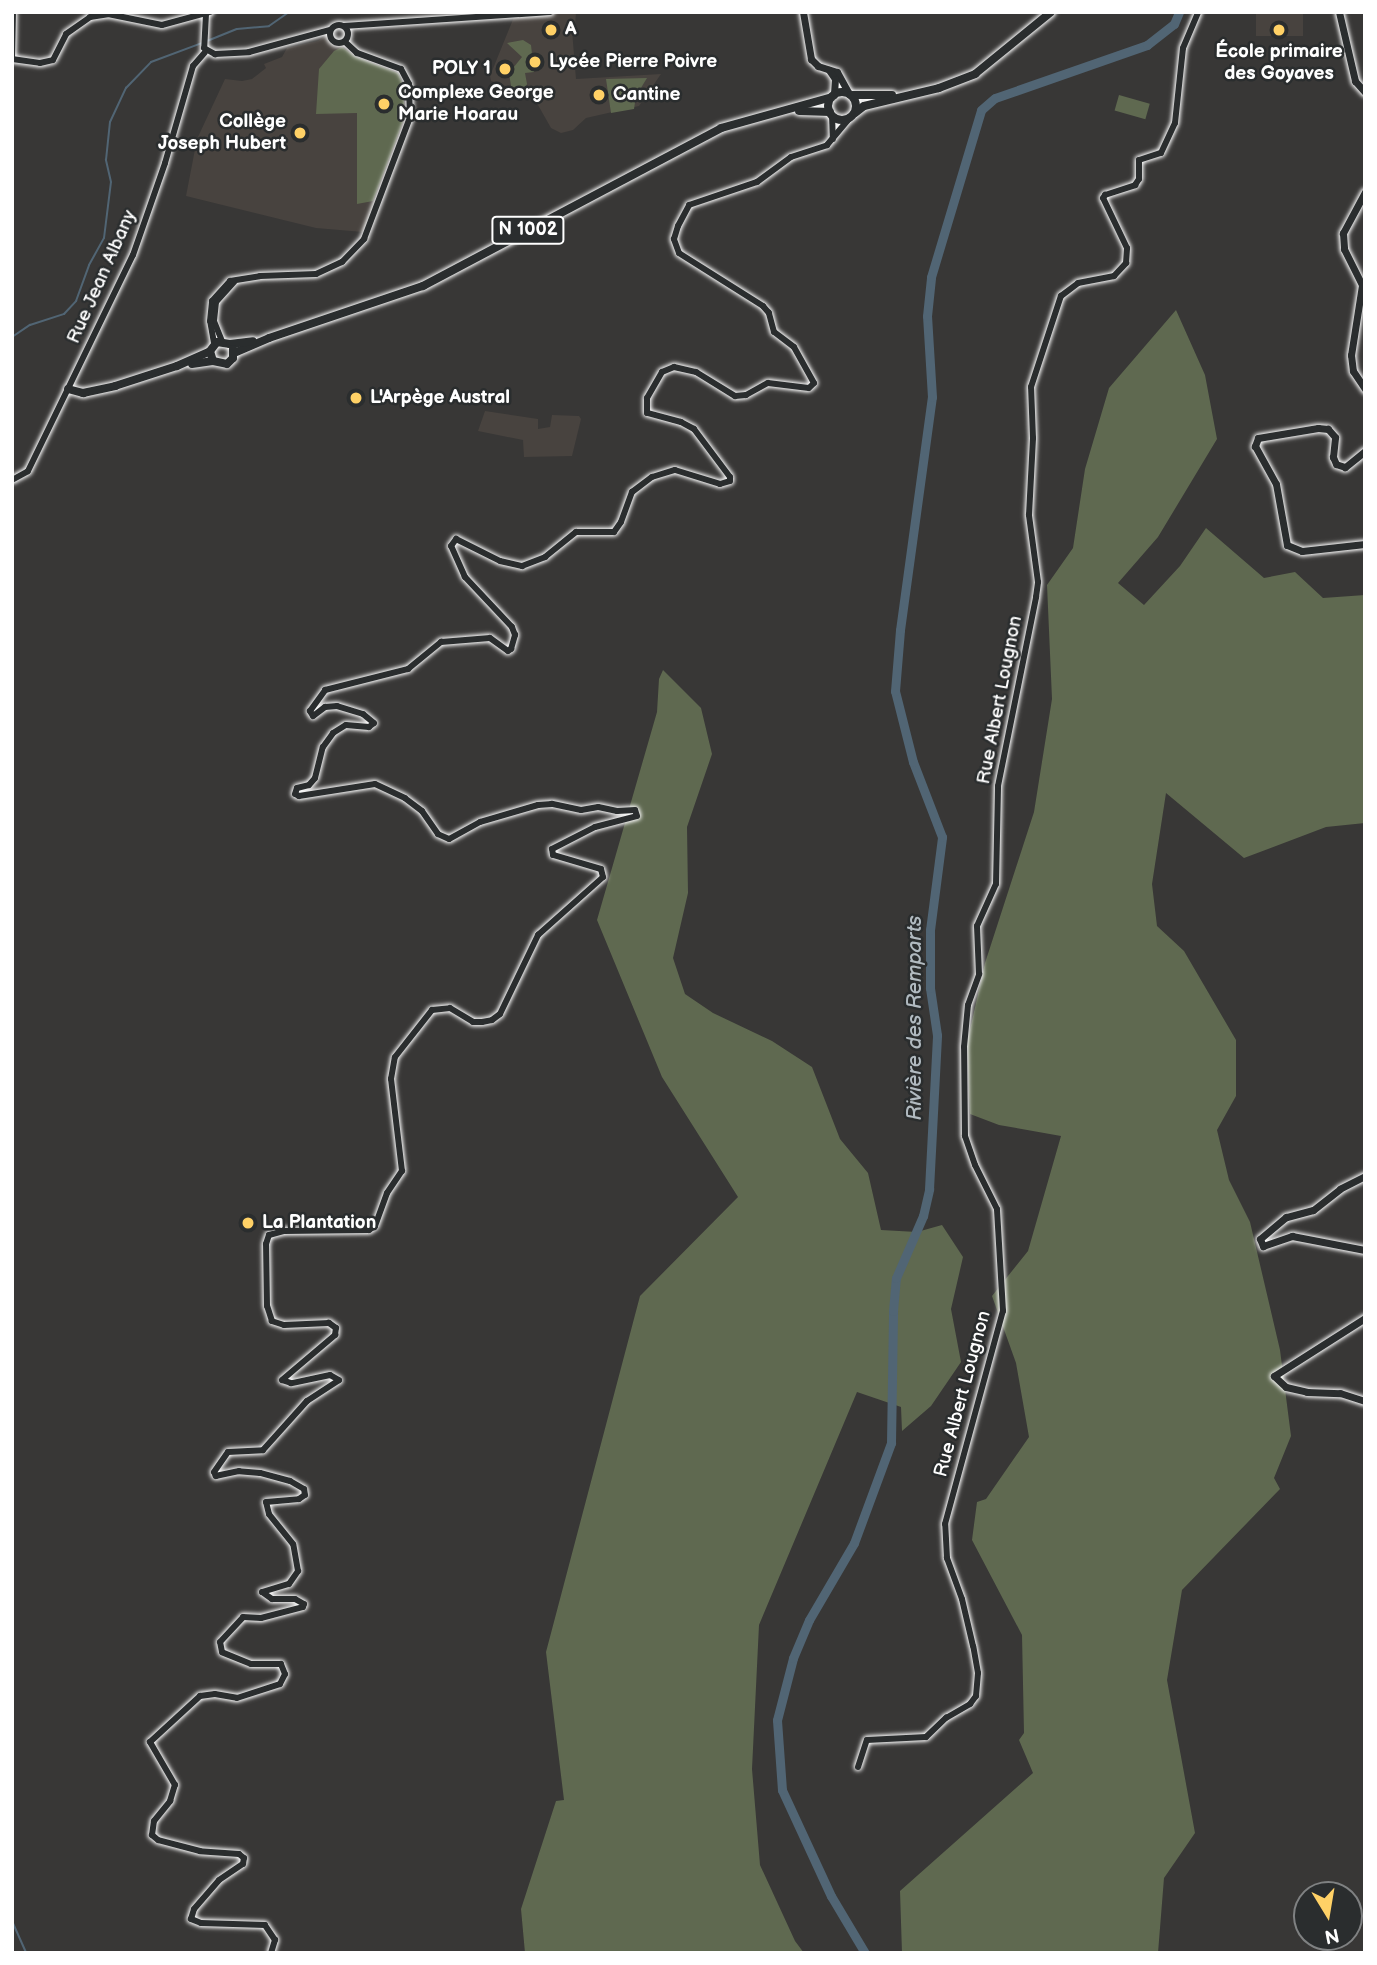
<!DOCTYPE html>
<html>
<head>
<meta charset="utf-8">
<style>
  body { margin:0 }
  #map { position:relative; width:1377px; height:1965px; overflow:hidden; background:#383736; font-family:"Balsamiq Sans",sans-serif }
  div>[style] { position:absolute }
  .built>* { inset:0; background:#48433f; transform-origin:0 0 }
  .green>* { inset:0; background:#5f6950; transform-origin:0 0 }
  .stream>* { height:2px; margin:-1px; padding:0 1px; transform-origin:1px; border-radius:1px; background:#516574 }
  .river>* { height:9px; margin:-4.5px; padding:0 4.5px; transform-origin:4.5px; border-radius:4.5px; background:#516574 }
  .roads { filter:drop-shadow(0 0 2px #fff) drop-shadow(0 0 2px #fff) }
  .tertiary>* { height:6px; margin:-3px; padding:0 3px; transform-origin:3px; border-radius:3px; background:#2a2d2e }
  .tertiary>.ring { margin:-3px; padding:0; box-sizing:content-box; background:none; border:6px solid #2a2d2e; border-radius:50% }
  .secondary>* { height:7px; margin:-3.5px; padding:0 3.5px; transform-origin:3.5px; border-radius:3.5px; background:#2a2d2e }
  .primary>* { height:8px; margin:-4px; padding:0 4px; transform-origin:4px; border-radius:4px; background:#2a2d2e }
  .primary>.ring { margin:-4px; padding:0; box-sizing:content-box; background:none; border:8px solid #2a2d2e; border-radius:50% }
  .dots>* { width:19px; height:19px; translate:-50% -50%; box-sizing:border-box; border:4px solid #2a2d2e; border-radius:50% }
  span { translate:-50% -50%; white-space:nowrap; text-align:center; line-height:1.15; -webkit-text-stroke:5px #2a2d2e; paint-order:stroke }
  .shield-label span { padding:2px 5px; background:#2a2d2e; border:2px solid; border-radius:5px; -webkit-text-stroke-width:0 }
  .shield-label { font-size:18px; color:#fff; font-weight:700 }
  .poi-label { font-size:19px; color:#fff; font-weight:700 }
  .left { translate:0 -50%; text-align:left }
  .right { translate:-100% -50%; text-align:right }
  .street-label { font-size:19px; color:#fff }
  .water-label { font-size:21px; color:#b1bac0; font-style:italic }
  .frame { position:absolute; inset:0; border:14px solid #fff; pointer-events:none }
  .north { position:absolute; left:1293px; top:1881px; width:70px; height:70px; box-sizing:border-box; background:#2a2d2e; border:2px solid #7f8182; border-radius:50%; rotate:169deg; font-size:19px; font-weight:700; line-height:28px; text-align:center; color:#fff }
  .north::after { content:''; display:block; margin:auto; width:24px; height:32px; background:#ffd166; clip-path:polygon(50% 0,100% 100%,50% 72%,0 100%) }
</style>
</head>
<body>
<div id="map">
  <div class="built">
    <i style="clip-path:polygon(551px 12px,576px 12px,575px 27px,572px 30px,576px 79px,661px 74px,639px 106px,586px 118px,573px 130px,561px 133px,551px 128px,538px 105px,523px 92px,491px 81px,490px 76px,514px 17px)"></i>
    <i style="left:1256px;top:12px;width:47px;height:24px"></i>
    <i style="clip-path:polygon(330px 33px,333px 41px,345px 42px,346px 48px,357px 57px,395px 70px,404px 85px,405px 120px,363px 232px,316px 228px,186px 196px,197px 139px,225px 79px,242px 81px,252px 79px,266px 68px,264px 64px,282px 57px,287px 48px,318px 41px)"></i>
    <i style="clip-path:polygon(485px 411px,538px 419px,538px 429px,550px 427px,552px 415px,579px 416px,581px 419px,572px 456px,524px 457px,523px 440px,478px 431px)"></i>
  </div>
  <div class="green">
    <i style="clip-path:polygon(523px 40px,531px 45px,534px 72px,525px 73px,527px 84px,523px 92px,511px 86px,509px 73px,522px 57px,507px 43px)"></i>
    <i style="clip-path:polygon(342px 47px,356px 57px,398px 73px,404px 86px,404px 119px,373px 201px,357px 204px,357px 113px,316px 114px,319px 69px,334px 51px)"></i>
    <i style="clip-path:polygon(647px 78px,636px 96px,634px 109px,611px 113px,606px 79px)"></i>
    <i style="left:1119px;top:95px;width:32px;height:16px;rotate:16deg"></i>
    <i style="clip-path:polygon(1176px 310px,1205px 375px,1217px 439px,1158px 537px,1118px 583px,1144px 605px,1180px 566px,1206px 528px,1264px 578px,1295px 572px,1323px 598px,1365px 595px,1365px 823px,1326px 827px,1244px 858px,1166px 793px,1152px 884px,1157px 926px,1184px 951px,1236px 1040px,1236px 1096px,1217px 1130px,1229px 1180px,1250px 1222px,1280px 1350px,1291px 1436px,1274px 1478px,1280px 1489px,1182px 1590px,1167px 1680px,1195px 1833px,1164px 1878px,1158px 1953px,902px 1953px,900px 1891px,1033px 1773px,1019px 1740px,1024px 1733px,1022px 1635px,972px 1540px,977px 1502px,986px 1499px,1029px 1437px,1016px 1363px,992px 1296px,1028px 1251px,1061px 1136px,999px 1125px,970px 1114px,967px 1043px,985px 963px,1034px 812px,1052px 699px,1047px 585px,1073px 548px,1085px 469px,1109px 388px)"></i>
    <i style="clip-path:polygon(663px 670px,701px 708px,712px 754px,687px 827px,688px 893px,673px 958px,685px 994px,713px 1013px,772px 1041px,812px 1067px,840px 1139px,868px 1173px,881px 1230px,917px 1232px,942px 1225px,963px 1257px,951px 1309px,961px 1362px,931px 1406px,902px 1431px,901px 1407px,857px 1392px,759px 1625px,752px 1769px,760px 1865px,795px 1941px,804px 1953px,525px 1953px,521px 1909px,556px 1801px,564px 1800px,546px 1652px,640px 1296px,738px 1197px,662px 1077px,597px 920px,657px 712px,659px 679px)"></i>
  </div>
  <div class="stream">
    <i style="left:207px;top:41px;width:32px;rotate:-22deg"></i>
    <i style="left:237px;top:29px;width:32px;rotate:-5deg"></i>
    <i style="left:269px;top:26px;width:24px;rotate:-35deg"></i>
    <i style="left:12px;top:337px;width:22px;rotate:-34deg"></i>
    <i style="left:30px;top:325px;width:36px;rotate:-18deg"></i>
    <i style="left:64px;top:314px;width:18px;rotate:-47deg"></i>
    <i style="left:76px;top:301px;width:38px;rotate:-70deg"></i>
    <i style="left:89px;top:265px;width:31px;rotate:-61deg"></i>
    <i style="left:104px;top:238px;width:56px;rotate:-82.9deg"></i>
    <i style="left:111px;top:182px;width:23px;rotate:-103deg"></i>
    <i style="left:106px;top:160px;width:38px;rotate:-84deg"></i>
    <i style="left:110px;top:122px;width:38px;rotate:-65deg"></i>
    <i style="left:126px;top:88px;width:36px;rotate:-46deg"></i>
    <i style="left:151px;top:62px;width:54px;rotate:-20.4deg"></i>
    <i style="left:12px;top:1921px;width:35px;rotate:66deg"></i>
  </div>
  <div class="river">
    <i style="left:865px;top:1953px;width:66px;rotate:-120.8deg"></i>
    <i style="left:831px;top:1896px;width:117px;rotate:-114.8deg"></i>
    <i style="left:782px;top:1790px;width:70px;rotate:-94.1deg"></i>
    <i style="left:777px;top:1720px;width:64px;rotate:-75.5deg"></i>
    <i style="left:793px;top:1658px;width:41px;rotate:-67.2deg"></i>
    <i style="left:809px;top:1620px;width:89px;rotate:-59.7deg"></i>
    <i style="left:854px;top:1543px;width:107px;rotate:-69.7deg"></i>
    <i style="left:891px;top:1443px;width:132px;rotate:-89.1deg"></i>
    <i style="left:893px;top:1311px;width:33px;rotate:-85deg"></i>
    <i style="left:896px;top:1278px;width:68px;rotate:-66.5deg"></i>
    <i style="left:923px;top:1216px;width:28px;rotate:-77deg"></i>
    <i style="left:929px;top:1189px;width:154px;rotate:-87deg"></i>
    <i style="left:937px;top:1035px;width:48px;rotate:-98.5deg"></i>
    <i style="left:930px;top:988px;width:58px;rotate:-90deg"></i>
    <i style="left:930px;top:930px;width:94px;rotate:-82.6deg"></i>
    <i style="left:942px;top:837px;width:80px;rotate:-111.1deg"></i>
    <i style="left:913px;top:762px;width:73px;rotate:-104.2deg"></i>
    <i style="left:895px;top:691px;width:61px;rotate:-85.3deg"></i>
    <i style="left:900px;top:630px;width:235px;rotate:-82.2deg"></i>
    <i style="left:932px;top:397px;width:81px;rotate:-93.5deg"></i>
    <i style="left:927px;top:316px;width:39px;rotate:-84deg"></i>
    <i style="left:931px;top:277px;width:174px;rotate:-73.3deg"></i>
    <i style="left:981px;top:110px;width:18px;rotate:-41deg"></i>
    <i style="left:995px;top:98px;width:161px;rotate:-19.2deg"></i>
    <i style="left:1147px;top:45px;width:34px;rotate:-38deg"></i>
    <i style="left:1174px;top:24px;width:13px;rotate:-67deg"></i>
  </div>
  <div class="roads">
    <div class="tertiary">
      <i style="left:13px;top:12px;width:47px;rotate:91.2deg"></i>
      <i style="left:12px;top:59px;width:28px;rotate:8deg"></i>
      <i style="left:40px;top:63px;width:13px;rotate:-13deg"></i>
      <i style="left:53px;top:60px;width:29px;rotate:-63deg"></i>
      <i style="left:66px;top:34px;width:29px;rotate:-35deg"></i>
      <i style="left:90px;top:17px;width:18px;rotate:-9deg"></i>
      <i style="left:108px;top:14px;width:55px;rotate:11.5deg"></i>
      <i style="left:162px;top:25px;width:50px;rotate:-15.2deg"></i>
      <i style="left:206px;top:14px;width:34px;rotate:93deg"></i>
      <i style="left:204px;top:48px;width:13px;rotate:29deg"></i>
      <i style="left:215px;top:54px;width:34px;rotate:-3deg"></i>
      <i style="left:249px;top:52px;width:84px;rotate:-15.2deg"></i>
      <i class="ring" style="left:330px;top:25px;width:12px;height:12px"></i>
      <i style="left:344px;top:26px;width:207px;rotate:-3.9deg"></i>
      <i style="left:832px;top:115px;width:24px;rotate:88deg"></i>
      <i style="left:222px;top:341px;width:22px;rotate:-112deg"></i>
      <i style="left:214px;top:321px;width:19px;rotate:-84deg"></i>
      <i style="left:216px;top:302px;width:27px;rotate:-48deg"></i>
      <i style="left:214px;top:343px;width:22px;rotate:-100deg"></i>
      <i style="left:210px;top:321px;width:20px;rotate:-84deg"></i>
      <i style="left:212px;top:301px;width:27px;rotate:-48deg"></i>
      <i style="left:230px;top:281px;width:30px;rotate:-9deg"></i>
      <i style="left:260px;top:276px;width:56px;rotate:-2deg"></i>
      <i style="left:316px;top:274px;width:29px;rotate:-25deg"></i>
      <i style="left:342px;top:262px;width:32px;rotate:-46deg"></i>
      <i style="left:364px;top:239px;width:130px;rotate:-69.3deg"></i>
      <i style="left:410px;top:117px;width:33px;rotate:-92deg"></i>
      <i style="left:409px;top:84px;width:17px;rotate:-118deg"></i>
      <i style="left:401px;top:69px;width:47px;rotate:-160deg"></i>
      <i style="left:357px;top:53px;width:16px;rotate:-137deg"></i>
      <i style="left:12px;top:480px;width:18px;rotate:-29deg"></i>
      <i style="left:28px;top:471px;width:240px;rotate:-64.1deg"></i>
      <i style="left:133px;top:255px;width:97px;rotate:-70.8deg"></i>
      <i style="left:165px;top:163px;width:101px;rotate:-73.9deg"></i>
      <i style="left:193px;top:66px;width:18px;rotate:-49deg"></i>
      <i style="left:858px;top:1767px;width:28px;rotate:-72deg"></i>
      <i style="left:867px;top:1740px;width:59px;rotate:-2.9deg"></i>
      <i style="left:926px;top:1737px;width:28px;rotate:-44deg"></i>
      <i style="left:946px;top:1718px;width:28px;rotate:-30deg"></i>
      <i style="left:970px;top:1704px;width:10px;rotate:-53deg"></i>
      <i style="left:976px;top:1696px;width:23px;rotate:-85deg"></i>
      <i style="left:978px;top:1673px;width:27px;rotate:-100deg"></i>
      <i style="left:973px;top:1646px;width:48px;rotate:-103.2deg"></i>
      <i style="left:962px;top:1599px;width:44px;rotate:-110.1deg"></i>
      <i style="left:947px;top:1558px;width:34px;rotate:-93deg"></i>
      <i style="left:945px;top:1524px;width:221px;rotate:-74.8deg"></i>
      <i style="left:1003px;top:1311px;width:102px;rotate:-93.4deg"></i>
      <i style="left:997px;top:1209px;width:49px;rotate:-116.6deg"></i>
      <i style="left:975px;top:1165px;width:31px;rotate:-109deg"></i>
      <i style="left:965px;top:1136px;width:89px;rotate:-90.6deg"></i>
      <i style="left:964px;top:1047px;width:42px;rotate:-84.6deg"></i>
      <i style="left:968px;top:1005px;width:33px;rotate:-70deg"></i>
      <i style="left:979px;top:974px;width:48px;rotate:-92.4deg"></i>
      <i style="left:977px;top:926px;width:46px;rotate:-65.7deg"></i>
      <i style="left:996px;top:884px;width:98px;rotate:-88.8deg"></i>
      <i style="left:998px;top:786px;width:193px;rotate:-78.6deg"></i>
      <i style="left:1036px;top:597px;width:15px;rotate:-82deg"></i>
      <i style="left:1038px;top:582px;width:68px;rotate:-97.7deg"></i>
      <i style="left:1029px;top:515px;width:77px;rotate:-87deg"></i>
      <i style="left:1033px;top:438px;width:51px;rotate:-92.2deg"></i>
      <i style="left:1031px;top:387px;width:96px;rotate:-71.8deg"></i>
      <i style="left:1061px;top:296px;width:21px;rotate:-37deg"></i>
      <i style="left:1078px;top:283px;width:37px;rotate:-11deg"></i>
      <i style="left:1114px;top:276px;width:18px;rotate:-47deg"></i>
      <i style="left:1126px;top:263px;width:15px;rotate:-86deg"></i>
      <i style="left:1127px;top:248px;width:55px;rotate:-115.6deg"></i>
      <i style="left:1103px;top:198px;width:4px;rotate:-56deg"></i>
      <i style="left:1105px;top:195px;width:32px;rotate:-18deg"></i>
      <i style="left:1135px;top:185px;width:7px;rotate:-56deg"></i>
      <i style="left:1139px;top:179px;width:19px;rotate:-90deg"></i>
      <i style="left:1139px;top:160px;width:23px;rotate:-18deg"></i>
      <i style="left:1161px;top:153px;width:33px;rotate:-65deg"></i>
      <i style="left:1175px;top:123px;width:75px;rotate:-83.9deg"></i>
      <i style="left:1183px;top:48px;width:39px;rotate:-67deg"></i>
      <i style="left:271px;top:1953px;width:14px;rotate:-73deg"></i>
      <i style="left:275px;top:1940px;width:18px;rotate:-124deg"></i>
      <i style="left:265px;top:1925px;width:64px;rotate:-178.2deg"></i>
      <i style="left:201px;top:1923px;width:11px;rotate:-158deg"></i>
      <i style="left:191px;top:1919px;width:10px;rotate:-73deg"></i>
      <i style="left:194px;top:1909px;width:38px;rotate:-49deg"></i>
      <i style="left:219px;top:1880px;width:29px;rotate:-34deg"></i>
      <i style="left:243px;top:1864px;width:6px;rotate:-81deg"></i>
      <i style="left:244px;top:1858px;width:6px;rotate:-141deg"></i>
      <i style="left:239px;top:1854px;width:39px;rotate:-176deg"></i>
      <i style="left:200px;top:1851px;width:43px;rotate:-165.3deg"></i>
      <i style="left:158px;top:1840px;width:8px;rotate:-140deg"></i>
      <i style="left:152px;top:1835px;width:14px;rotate:-82deg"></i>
      <i style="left:154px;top:1821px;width:26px;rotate:-51deg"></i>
      <i style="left:170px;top:1801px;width:17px;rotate:-73deg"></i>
      <i style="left:175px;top:1785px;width:50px;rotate:-120.2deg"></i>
      <i style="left:150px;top:1742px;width:68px;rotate:-42.6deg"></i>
      <i style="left:200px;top:1696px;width:15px;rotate:-8deg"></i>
      <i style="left:215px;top:1694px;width:22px;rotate:10deg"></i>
      <i style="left:237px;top:1698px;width:45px;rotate:-18deg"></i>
      <i style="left:280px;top:1684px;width:11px;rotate:-63deg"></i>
      <i style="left:285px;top:1674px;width:11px;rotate:-112deg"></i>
      <i style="left:281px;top:1664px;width:30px;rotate:180deg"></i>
      <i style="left:251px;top:1664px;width:31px;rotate:-158deg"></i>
      <i style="left:222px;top:1652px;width:10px;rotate:-101deg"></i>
      <i style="left:220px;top:1642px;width:34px;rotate:-47deg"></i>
      <i style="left:243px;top:1617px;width:18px;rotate:3deg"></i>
      <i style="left:261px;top:1618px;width:43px;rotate:-14.7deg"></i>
      <i style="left:303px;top:1607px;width:3px;rotate:-72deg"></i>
      <i style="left:304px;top:1604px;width:10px;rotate:-151deg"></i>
      <i style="left:295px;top:1599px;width:23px;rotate:180deg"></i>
      <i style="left:272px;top:1599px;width:12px;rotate:-145deg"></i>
      <i style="left:262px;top:1592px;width:28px;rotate:-17deg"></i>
      <i style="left:289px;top:1584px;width:16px;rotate:-55deg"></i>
      <i style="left:298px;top:1571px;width:27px;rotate:-100deg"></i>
      <i style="left:293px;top:1544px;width:38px;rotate:-129deg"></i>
      <i style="left:269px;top:1514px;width:12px;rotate:-104deg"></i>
      <i style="left:266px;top:1502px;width:33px;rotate:-5deg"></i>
      <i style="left:299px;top:1499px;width:7px;rotate:-34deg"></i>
      <i style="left:305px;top:1495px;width:6px;rotate:-99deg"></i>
      <i style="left:304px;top:1489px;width:16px;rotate:-150deg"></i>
      <i style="left:290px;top:1481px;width:31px;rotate:-165deg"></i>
      <i style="left:260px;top:1473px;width:21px;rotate:-175deg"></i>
      <i style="left:239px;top:1471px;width:24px;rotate:168deg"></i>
      <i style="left:216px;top:1476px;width:4px;rotate:-117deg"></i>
      <i style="left:214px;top:1472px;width:24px;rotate:-55deg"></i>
      <i style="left:228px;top:1452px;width:35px;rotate:-3deg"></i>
      <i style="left:263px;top:1450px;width:66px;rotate:-48.1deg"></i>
      <i style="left:307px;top:1401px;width:38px;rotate:-33deg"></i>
      <i style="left:339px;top:1380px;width:10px;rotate:-151deg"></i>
      <i style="left:330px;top:1375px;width:40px;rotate:168deg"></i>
      <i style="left:291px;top:1383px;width:9px;rotate:-162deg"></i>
      <i style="left:282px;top:1380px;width:70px;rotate:-40.3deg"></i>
      <i style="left:335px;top:1335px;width:7px;rotate:-82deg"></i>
      <i style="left:336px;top:1328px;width:9px;rotate:-144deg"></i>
      <i style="left:329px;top:1323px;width:45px;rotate:177.5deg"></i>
      <i style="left:284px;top:1325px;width:13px;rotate:-162deg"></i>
      <i style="left:272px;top:1321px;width:16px;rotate:-108deg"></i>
      <i style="left:267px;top:1306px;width:62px;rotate:-90.9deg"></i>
      <i style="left:266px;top:1244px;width:9px;rotate:-72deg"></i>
      <i style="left:269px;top:1235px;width:16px;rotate:-15deg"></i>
      <i style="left:284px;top:1231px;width:85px;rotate:-0.7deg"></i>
      <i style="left:369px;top:1230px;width:7px;rotate:-34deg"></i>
      <i style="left:375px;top:1226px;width:35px;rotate:-70deg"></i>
      <i style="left:387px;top:1193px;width:27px;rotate:-56deg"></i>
      <i style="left:402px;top:1171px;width:93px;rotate:-96.8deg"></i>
      <i style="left:391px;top:1079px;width:22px;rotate:-80deg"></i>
      <i style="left:395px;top:1057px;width:60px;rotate:-51.8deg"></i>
      <i style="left:432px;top:1010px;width:18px;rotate:-6deg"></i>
      <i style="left:450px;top:1008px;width:27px;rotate:31deg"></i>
      <i style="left:473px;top:1022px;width:9px"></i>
      <i style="left:482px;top:1022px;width:10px;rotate:-11deg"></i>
      <i style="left:492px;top:1020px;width:10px;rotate:-37deg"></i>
      <i style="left:500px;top:1014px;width:88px;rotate:-64.3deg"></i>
      <i style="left:538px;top:935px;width:87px;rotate:-41.7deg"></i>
      <i style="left:603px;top:877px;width:8px;rotate:-104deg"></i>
      <i style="left:601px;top:869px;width:50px;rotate:-163.7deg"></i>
      <i style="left:553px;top:855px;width:6px;rotate:-99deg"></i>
      <i style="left:552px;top:849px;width:48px;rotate:-27.1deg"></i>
      <i style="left:595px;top:827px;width:43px;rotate:-14.7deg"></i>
      <i style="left:637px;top:816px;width:6px;rotate:-108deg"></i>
      <i style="left:635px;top:810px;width:18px;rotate:177deg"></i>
      <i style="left:617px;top:811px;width:19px;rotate:-168deg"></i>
      <i style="left:598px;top:807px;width:17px;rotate:170deg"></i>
      <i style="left:581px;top:810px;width:30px;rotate:-168deg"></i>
      <i style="left:552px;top:804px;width:14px;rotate:176deg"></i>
      <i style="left:538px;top:805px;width:60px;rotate:163.7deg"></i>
      <i style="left:480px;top:822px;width:35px;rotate:151deg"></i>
      <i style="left:449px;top:839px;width:12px;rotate:-156deg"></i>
      <i style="left:438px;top:834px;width:28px;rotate:-125deg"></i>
      <i style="left:422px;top:811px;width:21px;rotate:-143deg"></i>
      <i style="left:405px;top:798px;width:33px;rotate:-155deg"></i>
      <i style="left:375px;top:784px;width:77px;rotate:171deg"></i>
      <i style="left:299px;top:796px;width:4px;rotate:-153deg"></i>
      <i style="left:295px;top:794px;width:6px;rotate:-72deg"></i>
      <i style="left:297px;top:788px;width:12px;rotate:-14deg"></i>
      <i style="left:309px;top:785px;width:9px;rotate:-49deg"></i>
      <i style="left:315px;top:778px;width:32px;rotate:-76deg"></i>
      <i style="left:323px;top:747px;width:17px;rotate:-54deg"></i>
      <i style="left:333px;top:733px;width:15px;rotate:-32deg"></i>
      <i style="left:346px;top:725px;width:23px;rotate:5deg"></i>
      <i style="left:369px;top:727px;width:6px;rotate:-39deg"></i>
      <i style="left:374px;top:723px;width:14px;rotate:-141deg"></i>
      <i style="left:363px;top:714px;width:27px;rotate:-163deg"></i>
      <i style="left:337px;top:706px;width:12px;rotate:175deg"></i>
      <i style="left:325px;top:707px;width:15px;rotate:143deg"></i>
      <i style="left:313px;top:716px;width:6px;rotate:-121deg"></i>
      <i style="left:310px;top:711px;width:26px;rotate:-54deg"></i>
      <i style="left:325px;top:690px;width:86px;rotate:-14.2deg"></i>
      <i style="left:408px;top:669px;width:43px;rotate:-39.3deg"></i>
      <i style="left:441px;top:642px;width:49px;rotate:-4.7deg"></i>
      <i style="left:490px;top:638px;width:22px;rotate:36deg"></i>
      <i style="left:508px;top:651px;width:4px;rotate:-34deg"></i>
      <i style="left:511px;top:649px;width:15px;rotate:-74deg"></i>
      <i style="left:515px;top:635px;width:9px;rotate:-111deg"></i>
      <i style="left:512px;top:627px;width:69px;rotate:-133.2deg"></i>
      <i style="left:465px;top:577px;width:34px;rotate:-114deg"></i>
      <i style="left:451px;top:546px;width:9px;rotate:-54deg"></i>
      <i style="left:456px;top:539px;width:49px;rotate:26.6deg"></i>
      <i style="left:500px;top:561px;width:23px;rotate:13deg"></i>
      <i style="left:522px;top:566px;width:25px;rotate:-21deg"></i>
      <i style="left:545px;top:557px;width:40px;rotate:-39deg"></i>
      <i style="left:576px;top:532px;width:38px"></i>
      <i style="left:614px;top:532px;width:12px;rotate:-55deg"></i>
      <i style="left:621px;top:522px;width:32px;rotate:-70deg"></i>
      <i style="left:632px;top:492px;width:25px;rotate:-37deg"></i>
      <i style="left:652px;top:477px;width:24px;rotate:-17deg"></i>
      <i style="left:675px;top:470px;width:47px;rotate:17.3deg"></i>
      <i style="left:720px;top:484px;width:10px;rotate:-17deg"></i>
      <i style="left:730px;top:481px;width:4px;rotate:-90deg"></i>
      <i style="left:730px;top:477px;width:60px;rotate:-126.9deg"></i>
      <i style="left:694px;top:429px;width:15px;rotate:-152deg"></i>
      <i style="left:681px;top:422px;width:35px;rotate:-165deg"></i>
      <i style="left:647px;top:413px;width:15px;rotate:-90deg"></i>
      <i style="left:647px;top:398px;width:30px;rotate:-60deg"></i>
      <i style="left:662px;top:372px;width:13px;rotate:-23deg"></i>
      <i style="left:674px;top:367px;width:23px;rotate:13deg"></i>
      <i style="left:696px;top:372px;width:46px;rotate:31.6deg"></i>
      <i style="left:735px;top:396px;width:11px;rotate:-5deg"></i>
      <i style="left:746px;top:395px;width:25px;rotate:-29deg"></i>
      <i style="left:768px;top:383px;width:41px;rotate:7deg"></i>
      <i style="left:809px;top:388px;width:7px;rotate:-45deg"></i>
      <i style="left:814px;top:383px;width:41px;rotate:-119.1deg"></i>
      <i style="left:794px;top:347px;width:25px;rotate:-143deg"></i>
      <i style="left:774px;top:332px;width:20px;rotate:-105deg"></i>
      <i style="left:769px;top:313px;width:9px;rotate:-131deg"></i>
      <i style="left:763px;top:306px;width:99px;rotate:-147.8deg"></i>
      <i style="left:679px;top:253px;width:15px;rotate:-110deg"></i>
      <i style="left:674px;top:239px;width:14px;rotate:-73deg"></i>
      <i style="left:678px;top:226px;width:24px;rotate:-62deg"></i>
      <i style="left:689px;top:205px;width:72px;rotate:-18.7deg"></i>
      <i style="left:757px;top:182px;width:42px;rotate:-36.3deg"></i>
      <i style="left:791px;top:157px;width:38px;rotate:-18deg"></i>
      <i style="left:827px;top:145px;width:34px;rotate:-50deg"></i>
    </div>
    <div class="secondary">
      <i style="left:803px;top:12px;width:48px;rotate:80.3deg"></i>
      <i style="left:811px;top:59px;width:10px;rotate:45deg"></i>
      <i style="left:818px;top:66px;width:20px;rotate:18deg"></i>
      <i style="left:837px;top:72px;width:25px;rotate:61deg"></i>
      <i style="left:1339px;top:12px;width:71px;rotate:76.9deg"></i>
      <i style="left:1355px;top:81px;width:15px;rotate:48deg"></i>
      <i style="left:829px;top:70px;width:11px;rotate:56deg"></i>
      <i style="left:835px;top:79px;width:16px;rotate:94deg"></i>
      <i style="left:1365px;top:192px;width:47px;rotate:118.2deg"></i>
      <i style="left:1343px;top:233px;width:16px;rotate:86deg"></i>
      <i style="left:1344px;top:249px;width:40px;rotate:63.4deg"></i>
      <i style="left:1362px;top:285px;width:71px;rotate:98.9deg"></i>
      <i style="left:1351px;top:355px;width:16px;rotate:83deg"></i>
      <i style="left:1353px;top:371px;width:22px;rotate:56deg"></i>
      <i style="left:1365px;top:451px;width:26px;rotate:141deg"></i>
      <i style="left:1345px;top:467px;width:9px;rotate:-162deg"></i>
      <i style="left:1336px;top:464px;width:8px;rotate:-113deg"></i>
      <i style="left:1333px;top:457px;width:20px;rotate:-84deg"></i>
      <i style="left:1335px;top:437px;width:11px;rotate:-131deg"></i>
      <i style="left:1328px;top:429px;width:10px;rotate:-174deg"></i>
      <i style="left:1318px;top:428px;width:61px;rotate:170.5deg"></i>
      <i style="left:1258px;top:438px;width:9px;rotate:111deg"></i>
      <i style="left:1255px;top:446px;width:43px;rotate:61.1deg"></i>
      <i style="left:1276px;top:484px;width:62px;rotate:79.8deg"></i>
      <i style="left:1287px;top:545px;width:16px;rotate:22deg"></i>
      <i style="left:1302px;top:551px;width:63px;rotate:-6.3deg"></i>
      <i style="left:1365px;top:1176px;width:28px;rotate:153deg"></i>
      <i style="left:1340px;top:1189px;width:34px;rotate:142deg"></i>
      <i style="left:1313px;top:1210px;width:28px;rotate:165deg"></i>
      <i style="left:1286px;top:1217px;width:34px;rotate:140deg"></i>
      <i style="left:1260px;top:1239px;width:8px;rotate:67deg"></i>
      <i style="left:1263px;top:1246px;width:31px;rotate:-19deg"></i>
      <i style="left:1292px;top:1236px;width:74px;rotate:10.9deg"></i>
      <i style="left:1365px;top:1318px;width:108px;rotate:147.5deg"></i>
      <i style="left:1274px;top:1376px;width:16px;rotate:43deg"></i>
      <i style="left:1286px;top:1387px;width:22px;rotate:13deg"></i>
      <i style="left:1307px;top:1392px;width:33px;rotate:2deg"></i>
      <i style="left:1340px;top:1393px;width:26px;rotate:18deg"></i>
    </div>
    <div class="primary">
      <i class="ring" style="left:828px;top:92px;width:20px;height:20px"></i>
      <i style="left:851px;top:95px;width:41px"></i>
      <i style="left:799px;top:111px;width:31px;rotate:2deg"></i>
      <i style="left:855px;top:113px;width:11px;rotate:-38deg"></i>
      <i style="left:864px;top:106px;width:77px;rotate:-13.5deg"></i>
      <i style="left:939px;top:88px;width:39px;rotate:-21deg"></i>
      <i style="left:975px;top:74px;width:98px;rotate:-39.2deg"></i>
      <i style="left:234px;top:353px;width:38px;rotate:-23deg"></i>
      <i style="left:269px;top:338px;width:163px;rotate:-18.7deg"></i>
      <i style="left:423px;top:286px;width:337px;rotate:-27.9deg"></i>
      <i style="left:721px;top:128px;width:115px;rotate:-15.6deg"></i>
      <i style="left:213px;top:361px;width:10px;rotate:-107deg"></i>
      <i style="left:210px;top:351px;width:11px;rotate:-52deg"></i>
      <i style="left:217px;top:342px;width:13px;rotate:9deg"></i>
      <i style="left:230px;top:344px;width:23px;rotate:-7deg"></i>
      <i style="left:192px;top:364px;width:21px;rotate:-8deg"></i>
      <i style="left:213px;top:361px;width:14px;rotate:12deg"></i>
      <i style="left:227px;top:364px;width:8px;rotate:-45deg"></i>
      <i style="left:233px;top:358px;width:9px;rotate:-90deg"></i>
      <i style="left:68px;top:389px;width:16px;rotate:15deg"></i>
      <i style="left:83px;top:393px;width:33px;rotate:-12deg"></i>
      <i style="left:115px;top:386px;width:65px;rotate:-17.9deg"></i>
      <i style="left:177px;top:366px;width:36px;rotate:-24deg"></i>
    </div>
  </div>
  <div class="dots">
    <i style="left:551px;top:30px;background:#ffd166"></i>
    <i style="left:1279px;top:30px;background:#ffd166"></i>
    <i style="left:535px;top:62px;background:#ffd166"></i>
    <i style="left:505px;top:69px;background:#ffd166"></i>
    <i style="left:599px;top:95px;background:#ffd166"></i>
    <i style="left:384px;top:104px;background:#ffd166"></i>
    <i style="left:300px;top:133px;background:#ffd166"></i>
    <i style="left:356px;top:398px;background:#ffd166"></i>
    <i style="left:248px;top:1223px;background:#ffd166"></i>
  </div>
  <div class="shield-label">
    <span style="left:528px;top:230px">N 1002</span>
  </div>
  <div class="poi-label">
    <span class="left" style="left:565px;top:30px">A</span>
    <span style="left:1279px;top:63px">École primaire<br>des Goyaves</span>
    <span class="left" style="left:549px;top:62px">Lycée Pierre Poivre</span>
    <span class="right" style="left:491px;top:69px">POLY 1</span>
    <span class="left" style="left:398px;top:104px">Complexe George<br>Marie Hoarau</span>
    <span class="left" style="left:613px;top:95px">Cantine</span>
    <span class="right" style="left:286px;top:133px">Collège<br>Joseph Hubert</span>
    <span class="left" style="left:370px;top:398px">L'Arpège Austral</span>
    <span class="left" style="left:262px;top:1223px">La Plantation</span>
  </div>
  <div class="street-label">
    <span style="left:102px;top:277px;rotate:-66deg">Rue Jean Albany</span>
    <span style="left:1000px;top:700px;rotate:-79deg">Rue Albert Lougnon</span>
    <span style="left:963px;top:1394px;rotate:-75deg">Rue Albert Lougnon</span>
  </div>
  <div class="water-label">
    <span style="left:915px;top:1018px;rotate:-90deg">Rivière des Remparts</span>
  </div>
  <div class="frame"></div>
  <div class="north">N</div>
</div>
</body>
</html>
